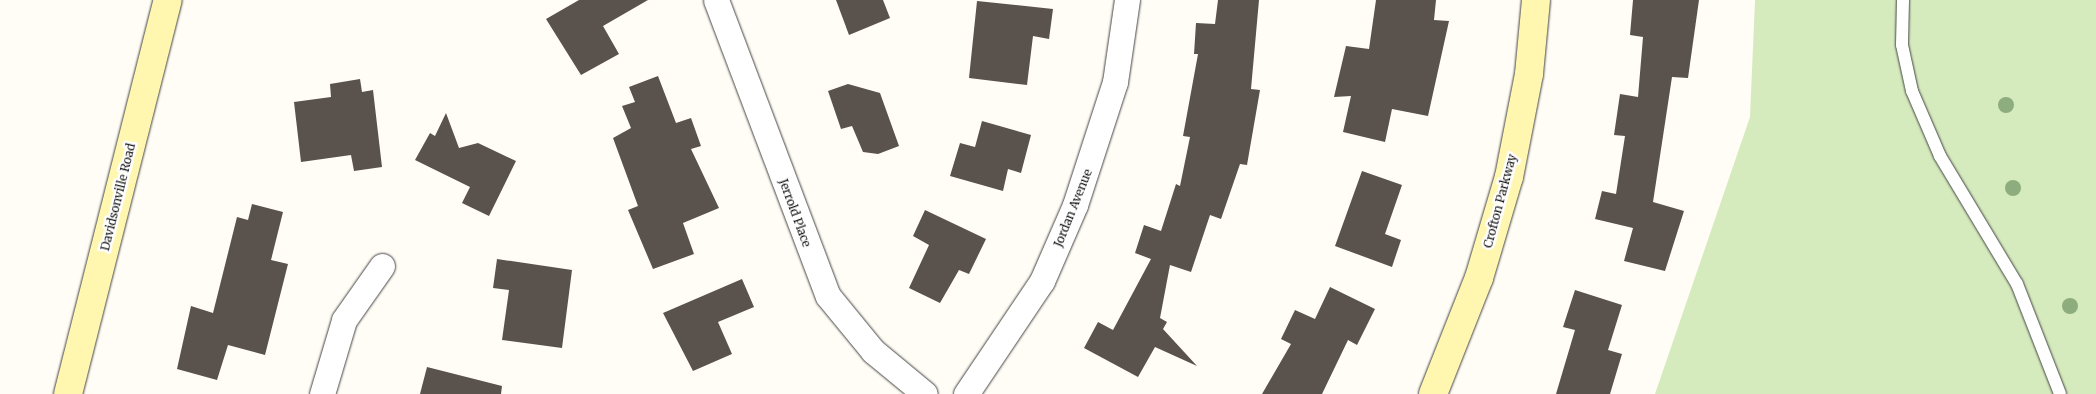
<!DOCTYPE html>
<html>
<head>
<meta charset="utf-8">
<style>
  body { margin:0 }
  #map { position:relative; width:2096px; height:394px; overflow:hidden; background:#fffdf5; font-family:Merriweather,serif }
  div>[style] { position:absolute }
  .green>* { inset:0; background:#d5ebbd }
  .building>* { inset:0; background:#5a524d }
  .roads { filter:drop-shadow(0 0 1px #444) drop-shadow(0 0 1px #444) }
  .lane>* { height:12px; margin:-6px; padding:0 6px; transform-origin:6px; border-radius:6px; background:#fff }
  .street>* { height:25px; margin:-12.5px; padding:0 12.5px; transform-origin:12.5px; border-radius:12.5px; background:#fff }
  .secondary>* { height:28px; margin:-14px; padding:0 14px; transform-origin:14px; border-radius:14px; background:#fff6b0 }
  .trees>* { width:16px; height:16px; margin:-8px; border-radius:50%; background:#8dad7f }
  span { translate:-50% -50%; white-space:nowrap; text-align:center; line-height:1.15; -webkit-text-stroke:5px #fff; paint-order:stroke }
  .street-label { font-size:12px; color:#111 }
</style>
</head>
<body>
<div id="map">
  <div class="green">
    <i style="clip-path:polygon(1755px 0,2096px 0,2096px 394px,1655px 394px,1750px 117px)"></i>
  </div>
  <div class="building">
    <i style="clip-path:polygon(579px 0,648px 0,603px 26px,619px 54px,581px 75px,546px 19px)"></i>
    <i style="clip-path:polygon(836px 0,883px 0,890px 18px,849px 35px)"></i>
    <i style="clip-path:polygon(1218px 0,1259px 0,1251px 89px,1260px 90px,1247px 165px,1240px 164px,1221px 219px,1210px 215px,1191px 272px,1170px 265px,1160px 318px,1167px 322px,1163px 329px,1197px 366px,1155px 347px,1138px 377px,1084px 348px,1098px 322px,1113px 330px,1151px 259px,1135px 253px,1144px 225px,1161px 231px,1176px 184px,1180px 186px,1190px 137px,1183px 136px,1198px 54px,1194px 54px,1196px 23px,1215px 24px)"></i>
    <i style="clip-path:polygon(1376px 0,1436px 0,1434px 20px,1449px 21px,1428px 116px,1392px 109px,1385px 142px,1343px 132px,1351px 96px,1334px 97px,1346px 46px,1369px 49px)"></i>
    <i style="clip-path:polygon(1633px 0,1699px 0,1688px 78px,1672px 77px,1653px 202px,1684px 211px,1665px 271px,1624px 261px,1633px 228px,1595px 219px,1602px 191px,1616px 194px,1625px 136px,1614px 135px,1620px 94px,1638px 97px,1643px 37px,1630px 35px)"></i>
    <i style="clip-path:polygon(977px 1px,1053px 9px,1049px 39px,1033px 36px,1027px 85px,969px 78px)"></i>
    <i style="clip-path:polygon(658px 76px,676px 123px,691px 118px,701px 146px,691px 149px,719px 208px,683px 223px,694px 254px,653px 269px,628px 210px,638px 206px,613px 138px,631px 128px,622px 106px,635px 102px,629px 87px)"></i>
    <i style="clip-path:polygon(360px 79px,362px 92px,373px 90px,382px 167px,354px 171px,351px 155px,301px 162px,294px 102px,331px 97px,330px 84px)"></i>
    <i style="clip-path:polygon(848px 84px,880px 93px,899px 146px,878px 154px,863px 152px,852px 126px,841px 129px,828px 91px)"></i>
    <i style="clip-path:polygon(446px 113px,459px 148px,478px 143px,516px 161px,489px 216px,462px 203px,470px 187px,415px 160px,430px 133px,435px 136px)"></i>
    <i style="clip-path:polygon(982px 121px,1031px 135px,1021px 173px,1008px 169px,1003px 191px,950px 176px,960px 143px,975px 147px)"></i>
    <i style="clip-path:polygon(1362px 171px,1402px 185px,1385px 234px,1401px 240px,1392px 267px,1335px 246px)"></i>
    <i style="clip-path:polygon(252px 204px,283px 212px,271px 260px,288px 264px,265px 355px,228px 345px,217px 380px,177px 369px,191px 306px,213px 313px,237px 217px,248px 220px)"></i>
    <i style="clip-path:polygon(925px 210px,986px 239px,969px 274px,959px 270px,940px 303px,909px 288px,929px 245px,913px 236px)"></i>
    <i style="clip-path:polygon(497px 259px,572px 270px,562px 348px,502px 340px,509px 290px,493px 288px)"></i>
    <i style="clip-path:polygon(742px 279px,754px 307px,718px 322px,732px 354px,693px 371px,663px 313px)"></i>
    <i style="clip-path:polygon(1330px 287px,1375px 309px,1357px 345px,1348px 340px,1322px 394px,1262px 394px,1291px 344px,1281px 339px,1295px 310px,1315px 319px)"></i>
    <i style="clip-path:polygon(1575px 290px,1622px 305px,1608px 350px,1622px 354px,1610px 394px,1556px 394px,1575px 330px,1563px 327px)"></i>
    <i style="clip-path:polygon(427px 367px,502px 386px,501px 394px,420px 394px)"></i>
  </div>
  <div class="roads">
    <div class="lane">
      <i style="left:1903px;top:0;width:45px;rotate:91.3deg"></i>
      <i style="left:1902px;top:45px;width:47px;rotate:77.7deg"></i>
      <i style="left:1912px;top:91px;width:71px;rotate:66.7deg"></i>
      <i style="left:1940px;top:156px;width:149px;rotate:59deg"></i>
      <i style="left:2017px;top:284px;width:118px;rotate:68.6deg"></i>
    </div>
    <div class="street">
      <i style="left:716px;top:0;width:316px;rotate:69.3deg"></i>
      <i style="left:828px;top:296px;width:71px;rotate:50.7deg"></i>
      <i style="left:873px;top:351px;width:67px;rotate:39.6deg"></i>
      <i style="left:322px;top:394px;width:77px;rotate:-73.4deg"></i>
      <i style="left:344px;top:320px;width:66px;rotate:-54.9deg"></i>
      <i style="left:966px;top:394px;width:136px;rotate:-56.1deg"></i>
      <i style="left:1042px;top:281px;width:83px;rotate:-66.5deg"></i>
      <i style="left:1075px;top:205px;width:129px;rotate:-72deg"></i>
      <i style="left:1115px;top:82px;width:83px;rotate:-81.7deg"></i>
    </div>
    <div class="secondary">
      <i style="left:68px;top:394px;width:406px;rotate:-75.8deg"></i>
      <i style="left:1433px;top:394px;width:125px;rotate:-68.4deg"></i>
      <i style="left:1479px;top:278px;width:105px;rotate:-73.5deg"></i>
      <i style="left:1509px;top:177px;width:105px;rotate:-79deg"></i>
      <i style="left:1529px;top:74px;width:74px;rotate:-84.6deg"></i>
    </div>
  </div>
  <div class="trees">
    <i style="left:2006px;top:105px"></i>
    <i style="left:2013px;top:188px"></i>
    <i style="left:2070px;top:306px"></i>
  </div>
  <div class="street-label">
    <span style="left:118px;top:197px;rotate:-76deg">Davidsonville Road</span>
    <span style="left:1500px;top:201px;rotate:-75deg">Crofton Parkway</span>
    <span style="left:1073px;top:208px;rotate:-68deg">Jordan Avenue</span>
    <span style="left:795px;top:213px;rotate:70deg">Jerrold Place</span>
  </div>
</div>
</body>
</html>
